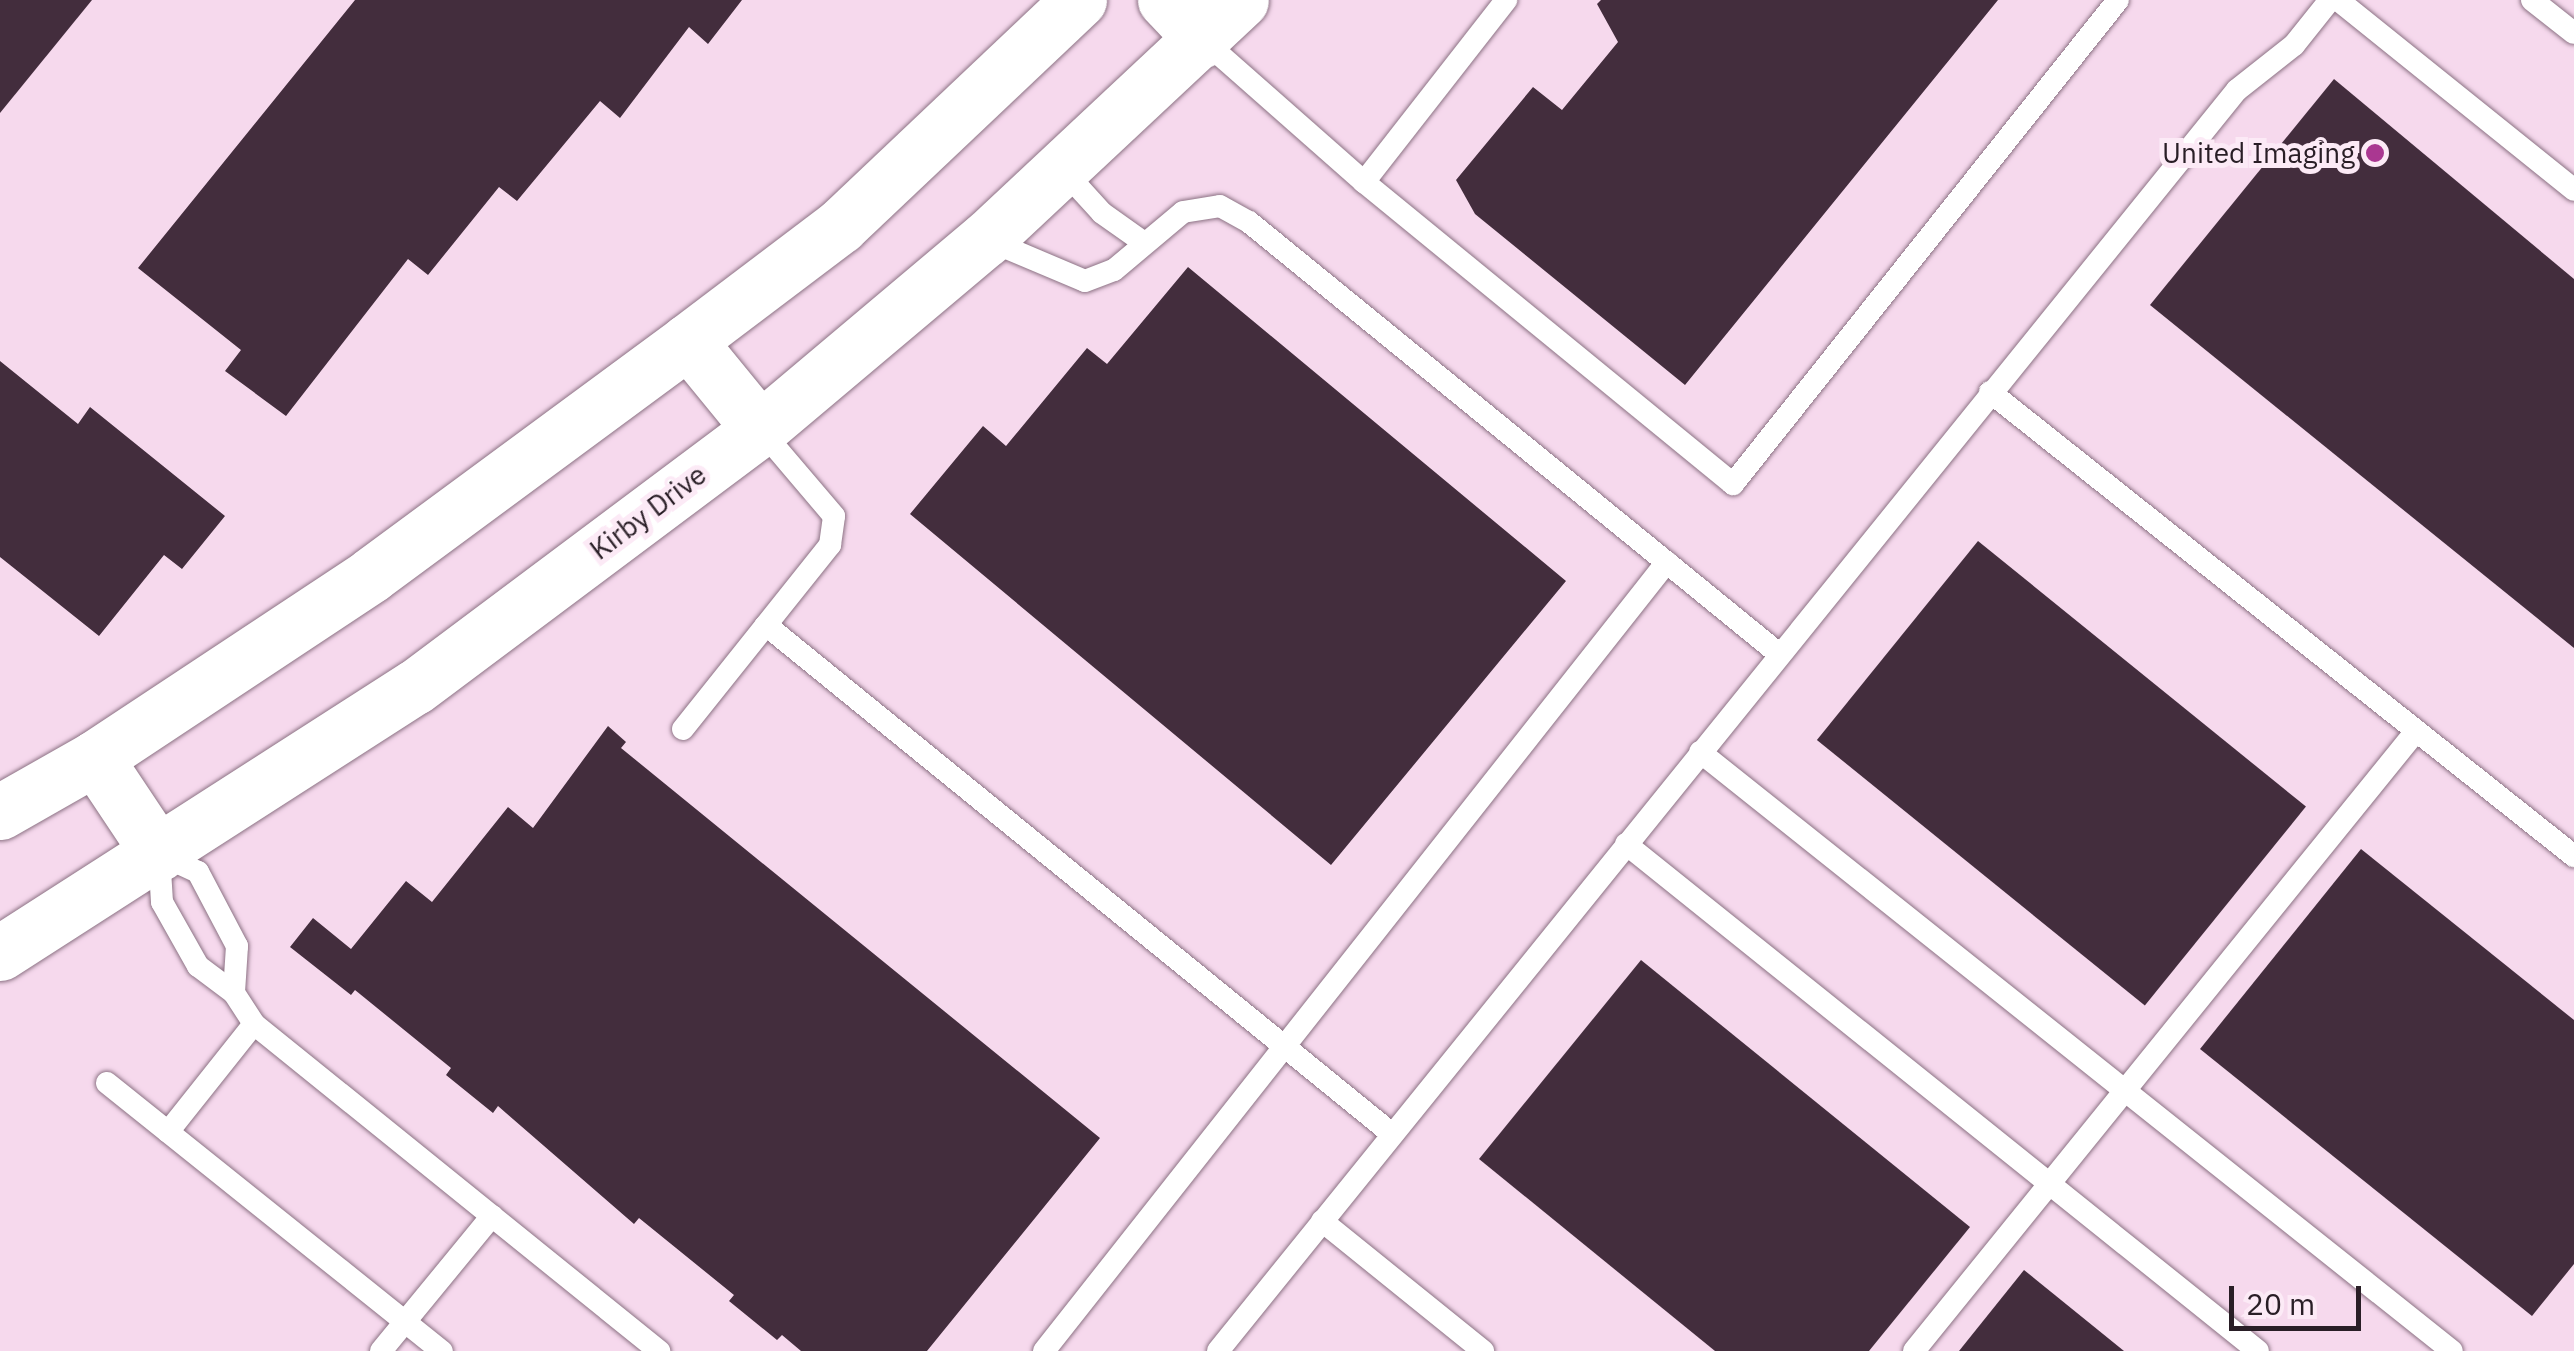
<!DOCTYPE html>
<html>
<head>
<meta charset="utf-8">
<style>
  body { margin:0 }
  #map { position:relative; width:2574px; height:1351px; overflow:hidden; background:#f6d9ed; font-family:"IBM Plex Sans",sans-serif }
  div>[style] { position:absolute }
  .building>* { inset:0; background:#432d3d; transform-origin:0 0 }
  .roads { filter:drop-shadow(0 0 2px #8c7284) drop-shadow(0 0 2px #8c7284) }
  .service>* { height:22px; margin:-11px; padding:0 11px; transform-origin:11px; border-radius:11px; background:#fff }
  .secondary>* { height:55px; margin:-27.5px; padding:0 27.5px; transform-origin:27.5px; border-radius:27.5px; background:#fff }
  .dots>* { width:28px; height:28px; translate:-50% -50%; box-sizing:border-box; border:5px solid #fceaf6; border-radius:50% }
  span { translate:-50% -50%; white-space:nowrap; text-align:center; line-height:1.15; -webkit-text-stroke:10px #fceaf6; paint-order:stroke }
  .poi-label { font-size:28px; color:#291e26 }
  .right { translate:-100% -50%; text-align:right }
  .street-label { font-size:28px; color:#291e26 }
  .scale { position:absolute; left:2229px; top:1286px; width:132px; height:45px; box-sizing:border-box; border:5px solid #291e26; border-top:0; padding-left:12px; font-size:30px; line-height:35px; white-space:nowrap; color:#291e26; -webkit-text-stroke:8px #fceaf6; paint-order:stroke }
</style>
</head>
<body>
<div id="map">
  <div class="building">
    <i style="clip-path:polygon(0 0,92px 0,0 113px)"></i>
    <i style="clip-path:polygon(355px 0,742px 0,708px 44px,689px 27px,620px 118px,600px 101px,517px 201px,499px 187px,428px 275px,408px 259px,286px 416px,225px 371px,241px 350px,138px 268px)"></i>
    <i style="clip-path:polygon(1601px 0,1998px 0,1685px 385px,1475px 214px,1456px 180px,1533px 87px,1562px 110px,1618px 42px,1597px 4px)"></i>
    <i style="clip-path:polygon(2334px 79px,2574px 279px,2574px 648px,2150px 305px)"></i>
    <i style="clip-path:polygon(1188px 267px,1566px 581px,1331px 865px,910px 514px,983px 426px,1006px 446px,1087px 348px,1107px 364px)"></i>
    <i style="clip-path:polygon(0 361px,78px 424px,90px 407px,225px 516px,182px 569px,164px 555px,99px 636px,0 557px)"></i>
    <i style="left:1978px;top:541px;width:422px;height:256px;rotate:39deg"></i>
    <i style="clip-path:polygon(608px 726px,626px 742px,621px 748px,1100px 1138px,927px 1351px,801px 1351px,782px 1335px,777px 1340px,729px 1301px,734px 1295px,639px 1218px,634px 1224px,498px 1106px,493px 1113px,446px 1075px,451px 1068px,355px 990px,351px 995px,290px 947px,313px 918px,351px 949px,406px 881px,432px 902px,508px 807px,533px 828px)"></i>
    <i style="clip-path:polygon(2361px 849px,2574px 1020px,2574px 1264px,2532px 1316px,2200px 1049px)"></i>
    <i style="clip-path:polygon(1641px 960px,1970px 1227px,1869px 1351px,1715px 1351px,1479px 1159px)"></i>
    <i style="clip-path:polygon(2024px 1270px,2124px 1351px,1959px 1351px)"></i>
  </div>
  <div class="roads">
    <div class="service">
      <i style="left:2338px;top:0;width:303px;rotate:38.8deg"></i>
      <i style="left:2532px;top:0;width:53px;rotate:38.2deg"></i>
      <i style="left:1203px;top:40px;width:215px;rotate:41.4deg"></i>
      <i style="left:1364px;top:182px;width:477px;rotate:39.3deg"></i>
      <i style="left:1733px;top:484px;width:618px;rotate:-51.5deg"></i>
      <i style="left:1062px;top:169px;width:59px;rotate:47.7deg"></i>
      <i style="left:1102px;top:213px;width:50px;rotate:35.3deg"></i>
      <i style="left:1364px;top:182px;width:231px;rotate:-52deg"></i>
      <i style="left:988px;top:240px;width:105px;rotate:22.9deg"></i>
      <i style="left:1085px;top:281px;width:31px;rotate:-21deg"></i>
      <i style="left:1114px;top:270px;width:90px;rotate:-40deg"></i>
      <i style="left:1183px;top:212px;width:37px;rotate:-9deg"></i>
      <i style="left:1220px;top:206px;width:33px;rotate:29deg"></i>
      <i style="left:1249px;top:222px;width:684px;rotate:39.18deg"></i>
      <i style="left:1990px;top:392px;width:746px;rotate:38.47deg"></i>
      <i style="left:766px;top:625px;width:807px;rotate:39.11deg"></i>
      <i style="left:683px;top:729px;width:236px;rotate:-51.4deg"></i>
      <i style="left:830px;top:545px;width:29px;rotate:-82deg"></i>
      <i style="left:834px;top:516px;width:114px;rotate:-130.4deg"></i>
      <i style="left:1700px;top:752px;width:961px;rotate:38.54deg"></i>
      <i style="left:1626px;top:844px;width:810px;rotate:38.74deg"></i>
      <i style="left:159px;top:854px;width:43px;rotate:24.8deg"></i>
      <i style="left:198px;top:872px;width:84px;rotate:62.2deg"></i>
      <i style="left:237px;top:946px;width:47px;rotate:93.7deg"></i>
      <i style="left:234px;top:993px;width:45px;rotate:-143.1deg"></i>
      <i style="left:198px;top:966px;width:73px;rotate:-119.4deg"></i>
      <i style="left:162px;top:902px;width:48px;rotate:-93.6deg"></i>
      <i style="left:234px;top:993px;width:37px;rotate:57deg"></i>
      <i style="left:254px;top:1024px;width:521px;rotate:38.92deg"></i>
      <i style="left:107px;top:1083px;width:429px;rotate:38.7deg"></i>
      <i style="left:168px;top:1132px;width:138px;rotate:-51.5deg"></i>
      <i style="left:1322px;top:1221px;width:207px;rotate:38.9deg"></i>
      <i style="left:381px;top:1351px;width:175px;rotate:-50.6deg"></i>
      <i style="left:1044px;top:1351px;width:1005px;rotate:-51.71deg"></i>
      <i style="left:1218px;top:1351px;width:1621px;rotate:-51.06deg"></i>
      <i style="left:2237px;top:90px;width:73px;rotate:-38.3deg"></i>
      <i style="left:2294px;top:45px;width:58px;rotate:-51.3deg"></i>
      <i style="left:1914px;top:1351px;width:798px;rotate:-51deg"></i>
    </div>
    <div class="secondary">
      <i style="left:1165px;top:0;width:55px;rotate:46.5deg"></i>
      <i style="left:688px;top:341px;width:114px;rotate:50.7deg"></i>
      <i style="left:95px;top:758px;width:115px;rotate:56.3deg"></i>
      <i style="left:0;top:812px;width:109px;rotate:-29.6deg"></i>
      <i style="left:95px;top:758px;width:331px;rotate:-33.5deg"></i>
      <i style="left:371px;top:575px;width:394px;rotate:-36.4deg"></i>
      <i style="left:688px;top:341px;width:191px;rotate:-37.1deg"></i>
      <i style="left:840px;top:226px;width:329px;rotate:-43.4deg"></i>
      <i style="left:0;top:953px;width:493px;rotate:-32.7deg"></i>
      <i style="left:415px;top:687px;width:431px;rotate:-36.8deg"></i>
      <i style="left:760px;top:429px;width:295px;rotate:-40.1deg"></i>
      <i style="left:986px;top:239px;width:349px;rotate:-43.1deg"></i>
    </div>
  </div>
  <div class="dots">
    <i style="left:2375px;top:153px;background:#aa3791"></i>
  </div>
  <div class="poi-label">
    <span class="right" style="left:2355px;top:153px">United Imaging</span>
  </div>
  <div class="street-label">
    <span style="left:648px;top:512px;rotate:-37deg">Kirby Drive</span>
  </div>
  <div class="scale">20 m</div>
</div>
</body>
</html>
